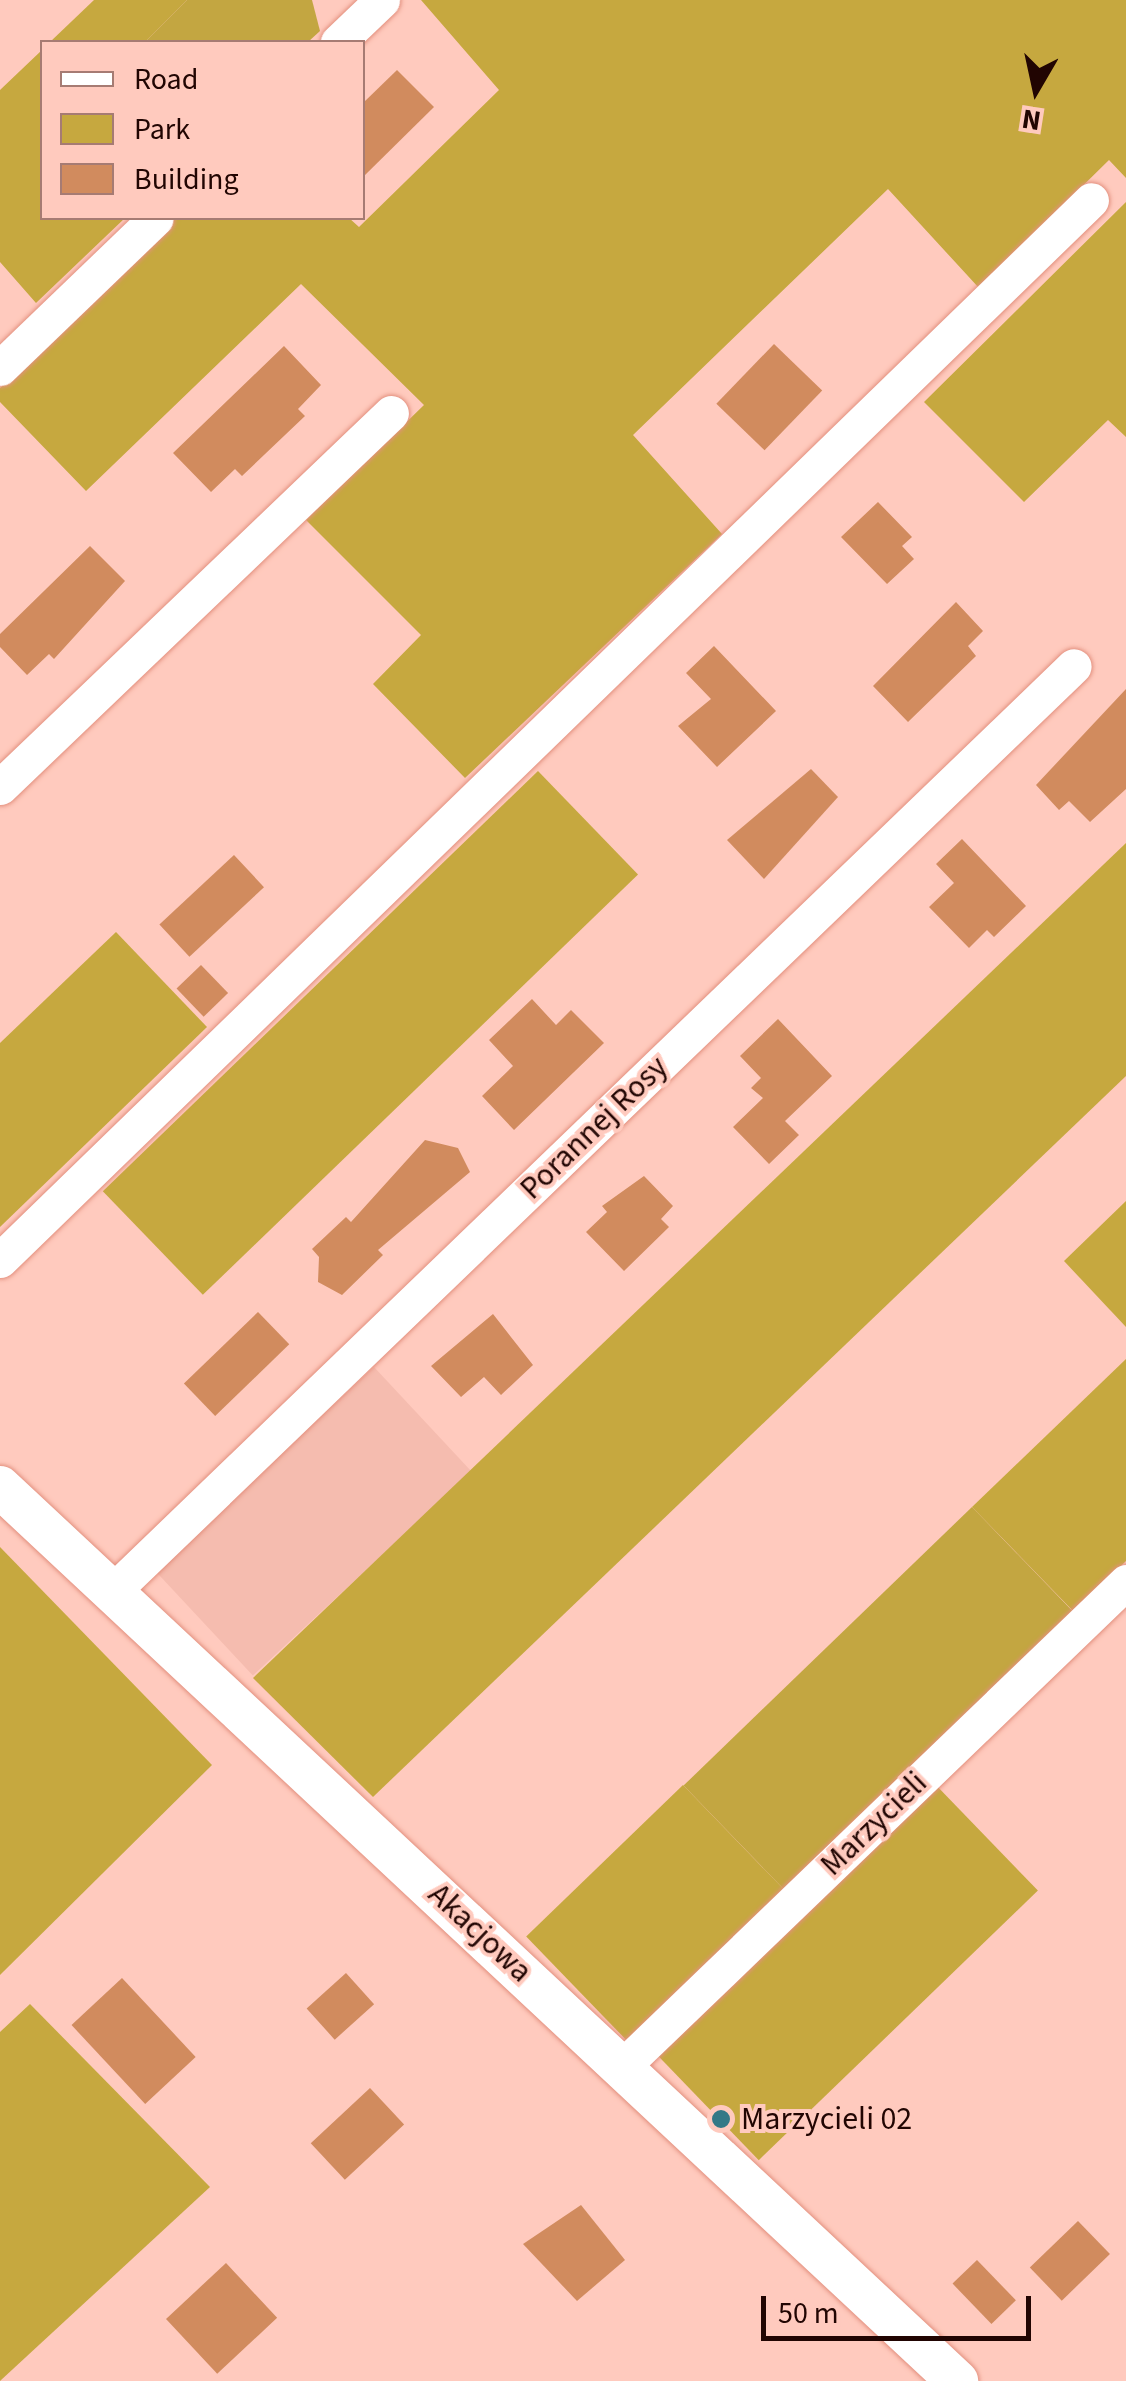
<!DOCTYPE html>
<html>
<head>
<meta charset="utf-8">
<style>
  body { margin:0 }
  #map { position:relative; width:1126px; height:2381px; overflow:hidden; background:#ffcabe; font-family:"Source Sans 3",sans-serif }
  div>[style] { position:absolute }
  .built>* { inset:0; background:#f5bcaf; transform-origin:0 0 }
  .green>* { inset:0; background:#c6a83f; transform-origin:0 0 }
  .forest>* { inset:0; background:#c3a641; transform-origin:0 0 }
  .building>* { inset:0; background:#d18b5e; transform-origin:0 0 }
  .roads { filter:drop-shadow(0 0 2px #e3907e) drop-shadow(0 0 2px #e3907e) }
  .minor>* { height:35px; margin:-17.5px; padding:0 17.5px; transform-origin:17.5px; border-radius:17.5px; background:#fff }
  .tertiary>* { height:42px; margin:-21px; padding:0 21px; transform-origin:21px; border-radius:21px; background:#fff }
  .dots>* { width:28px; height:28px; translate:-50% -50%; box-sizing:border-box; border:5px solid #ffcabe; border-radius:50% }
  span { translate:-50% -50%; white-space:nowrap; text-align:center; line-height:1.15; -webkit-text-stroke:8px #ffcabe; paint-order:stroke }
  .street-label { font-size:32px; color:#210502 }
  .poi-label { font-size:32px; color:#210502 }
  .left { translate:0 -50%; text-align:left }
  .legend { position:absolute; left:40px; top:40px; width:325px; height:180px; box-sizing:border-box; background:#ffcabe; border:2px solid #a67b73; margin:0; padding:12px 18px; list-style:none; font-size:30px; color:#210502 }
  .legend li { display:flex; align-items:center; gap:20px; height:50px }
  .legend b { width:50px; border:2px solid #a67b73 }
  .north { position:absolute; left:986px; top:40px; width:100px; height:100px; -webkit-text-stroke:8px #ffcabe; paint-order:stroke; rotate:189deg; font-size:28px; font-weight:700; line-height:40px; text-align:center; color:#210502 }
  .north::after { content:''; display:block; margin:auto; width:35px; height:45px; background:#210502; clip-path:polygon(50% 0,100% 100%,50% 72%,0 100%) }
  .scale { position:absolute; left:761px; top:2296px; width:270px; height:45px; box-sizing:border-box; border:5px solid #210502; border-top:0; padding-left:12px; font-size:30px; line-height:35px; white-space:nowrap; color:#210502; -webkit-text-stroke:8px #ffcabe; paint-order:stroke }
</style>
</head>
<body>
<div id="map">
  <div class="built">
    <i style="left:374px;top:1367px;width:143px;height:299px;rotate:47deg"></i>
  </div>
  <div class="green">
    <i style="clip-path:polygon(94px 0,187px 0,145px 42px,50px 42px)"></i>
    <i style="clip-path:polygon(421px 0,1126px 0,1126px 178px,1109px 160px,979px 288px,888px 189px,633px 435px,722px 534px,465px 778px,373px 684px,421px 635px,306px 520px,424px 405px,301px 284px,86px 491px,0 402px,0 388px,175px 218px,349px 218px,359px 227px,499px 90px)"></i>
    <i style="clip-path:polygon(42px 50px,42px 218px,125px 218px,36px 303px,0 262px,0 90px)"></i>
    <i style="clip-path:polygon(1126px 202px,1126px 437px,1108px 420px,1024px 502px,924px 402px)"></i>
    <i style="left:538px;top:771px;width:144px;height:605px;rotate:46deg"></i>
    <i style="clip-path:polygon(1126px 843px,1126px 1076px,373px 1797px,253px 1678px)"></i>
    <i style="clip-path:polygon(116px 932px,207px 1027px,0 1227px,0 1043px)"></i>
    <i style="clip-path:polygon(1126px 1201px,1126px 1327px,1064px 1261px)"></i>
    <i style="clip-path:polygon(1126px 1359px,1126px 1561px,1074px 1612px,972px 1507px)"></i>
    <i style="clip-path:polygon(0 1547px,212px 1765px,0 1975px)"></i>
    <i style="left:933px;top:1782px;width:151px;height:388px;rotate:46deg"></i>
    <i style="left:683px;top:1785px;width:146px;height:218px;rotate:46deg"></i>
    <i style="clip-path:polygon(30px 2004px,210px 2187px,0 2381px,0 2032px)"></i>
  </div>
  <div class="forest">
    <i style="clip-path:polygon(187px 0,312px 0,320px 31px,308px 42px,145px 42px)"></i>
    <i style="left:972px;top:1507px;width:146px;height:401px;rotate:46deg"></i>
  </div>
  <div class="building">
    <i style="clip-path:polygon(397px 70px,434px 107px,362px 178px,362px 104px)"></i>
    <i style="left:774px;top:344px;width:67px;height:83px;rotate:44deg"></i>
    <i style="clip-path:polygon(284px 346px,321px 385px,298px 409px,305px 416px,242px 476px,235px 469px,211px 492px,173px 453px)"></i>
    <i style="clip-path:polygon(878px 502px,912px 537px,902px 546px,914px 559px,887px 584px,841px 537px)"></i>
    <i style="clip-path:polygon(90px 546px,125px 581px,54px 659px,49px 654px,27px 675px,0 647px,0 634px)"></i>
    <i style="clip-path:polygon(956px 602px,983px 631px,968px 646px,976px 656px,908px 722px,873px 686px)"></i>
    <i style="clip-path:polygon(714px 646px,776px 711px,717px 767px,678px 726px,711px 699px,686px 673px)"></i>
    <i style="clip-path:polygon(1126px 689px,1126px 789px,1090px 822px,1069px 801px,1059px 810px,1036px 785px)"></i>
    <i style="clip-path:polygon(811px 769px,838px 797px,764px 879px,727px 840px)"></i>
    <i style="clip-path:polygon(962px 839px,1026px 906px,994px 937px,987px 930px,969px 948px,929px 907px,954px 883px,936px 864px)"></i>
    <i style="left:234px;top:855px;width:44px;height:102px;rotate:47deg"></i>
    <i style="left:201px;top:965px;width:39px;height:34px;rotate:46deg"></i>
    <i style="clip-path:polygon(532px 999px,556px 1025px,571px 1010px,604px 1043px,514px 1130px,482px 1096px,513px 1066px,489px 1040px)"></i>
    <i style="clip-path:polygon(778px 1019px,832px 1076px,785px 1121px,799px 1135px,769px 1164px,733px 1127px,763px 1098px,751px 1088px,761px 1078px,740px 1056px)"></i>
    <i style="clip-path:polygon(425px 1140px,458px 1148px,470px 1172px,378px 1250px,383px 1255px,342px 1295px,318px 1282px,319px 1257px,312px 1249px,346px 1217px,351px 1222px)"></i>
    <i style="clip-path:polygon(644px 1176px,673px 1206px,661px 1219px,669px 1227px,624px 1271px,586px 1232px,607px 1212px,602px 1206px)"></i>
    <i style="left:258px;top:1312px;width:45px;height:103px;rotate:46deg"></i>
    <i style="clip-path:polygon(493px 1314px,533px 1365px,501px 1395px,484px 1377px,461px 1397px,431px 1366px)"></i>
    <i style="left:346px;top:1973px;width:42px;height:53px;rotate:48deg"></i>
    <i style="left:122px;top:1978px;width:108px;height:69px;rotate:47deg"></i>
    <i style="left:370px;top:2088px;width:50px;height:81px;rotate:47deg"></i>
    <i style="clip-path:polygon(581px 2205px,625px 2260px,577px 2301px,523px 2244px)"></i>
    <i style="left:1078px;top:2221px;width:46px;height:67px;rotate:46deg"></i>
    <i style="left:977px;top:2260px;width:56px;height:34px;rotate:46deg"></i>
    <i style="left:226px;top:2263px;width:75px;height:82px;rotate:47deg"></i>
  </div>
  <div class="roads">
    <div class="minor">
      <i style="left:338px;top:42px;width:61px;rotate:-43.7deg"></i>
      <i style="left:0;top:368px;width:216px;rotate:-43.9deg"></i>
      <i style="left:0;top:787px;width:541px;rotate:-43.73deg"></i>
      <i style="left:0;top:1260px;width:1521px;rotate:-44.17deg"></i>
      <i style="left:114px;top:1590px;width:1332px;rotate:-43.91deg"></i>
      <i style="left:623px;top:2066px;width:698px;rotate:-43.9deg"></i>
    </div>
    <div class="tertiary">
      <i style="left:0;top:1487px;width:1310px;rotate:43.05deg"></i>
    </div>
  </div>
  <div class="dots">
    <i style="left:721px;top:2119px;background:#347987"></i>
  </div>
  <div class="street-label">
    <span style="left:594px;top:1128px;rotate:-44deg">Porannej Rosy</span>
    <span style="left:874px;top:1824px;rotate:-44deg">Marzycieli</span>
    <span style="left:480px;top:1933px;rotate:43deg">Akacjowa</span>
  </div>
  <div class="poi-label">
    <span class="left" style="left:741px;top:2119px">Marzycieli 02</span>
  </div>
  <ul class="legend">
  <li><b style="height:12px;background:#fff"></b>Road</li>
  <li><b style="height:28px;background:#c6a83f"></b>Park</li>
  <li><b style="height:28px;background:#d18b5e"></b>Building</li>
  </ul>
  <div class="north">N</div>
  <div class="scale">50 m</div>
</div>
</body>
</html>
